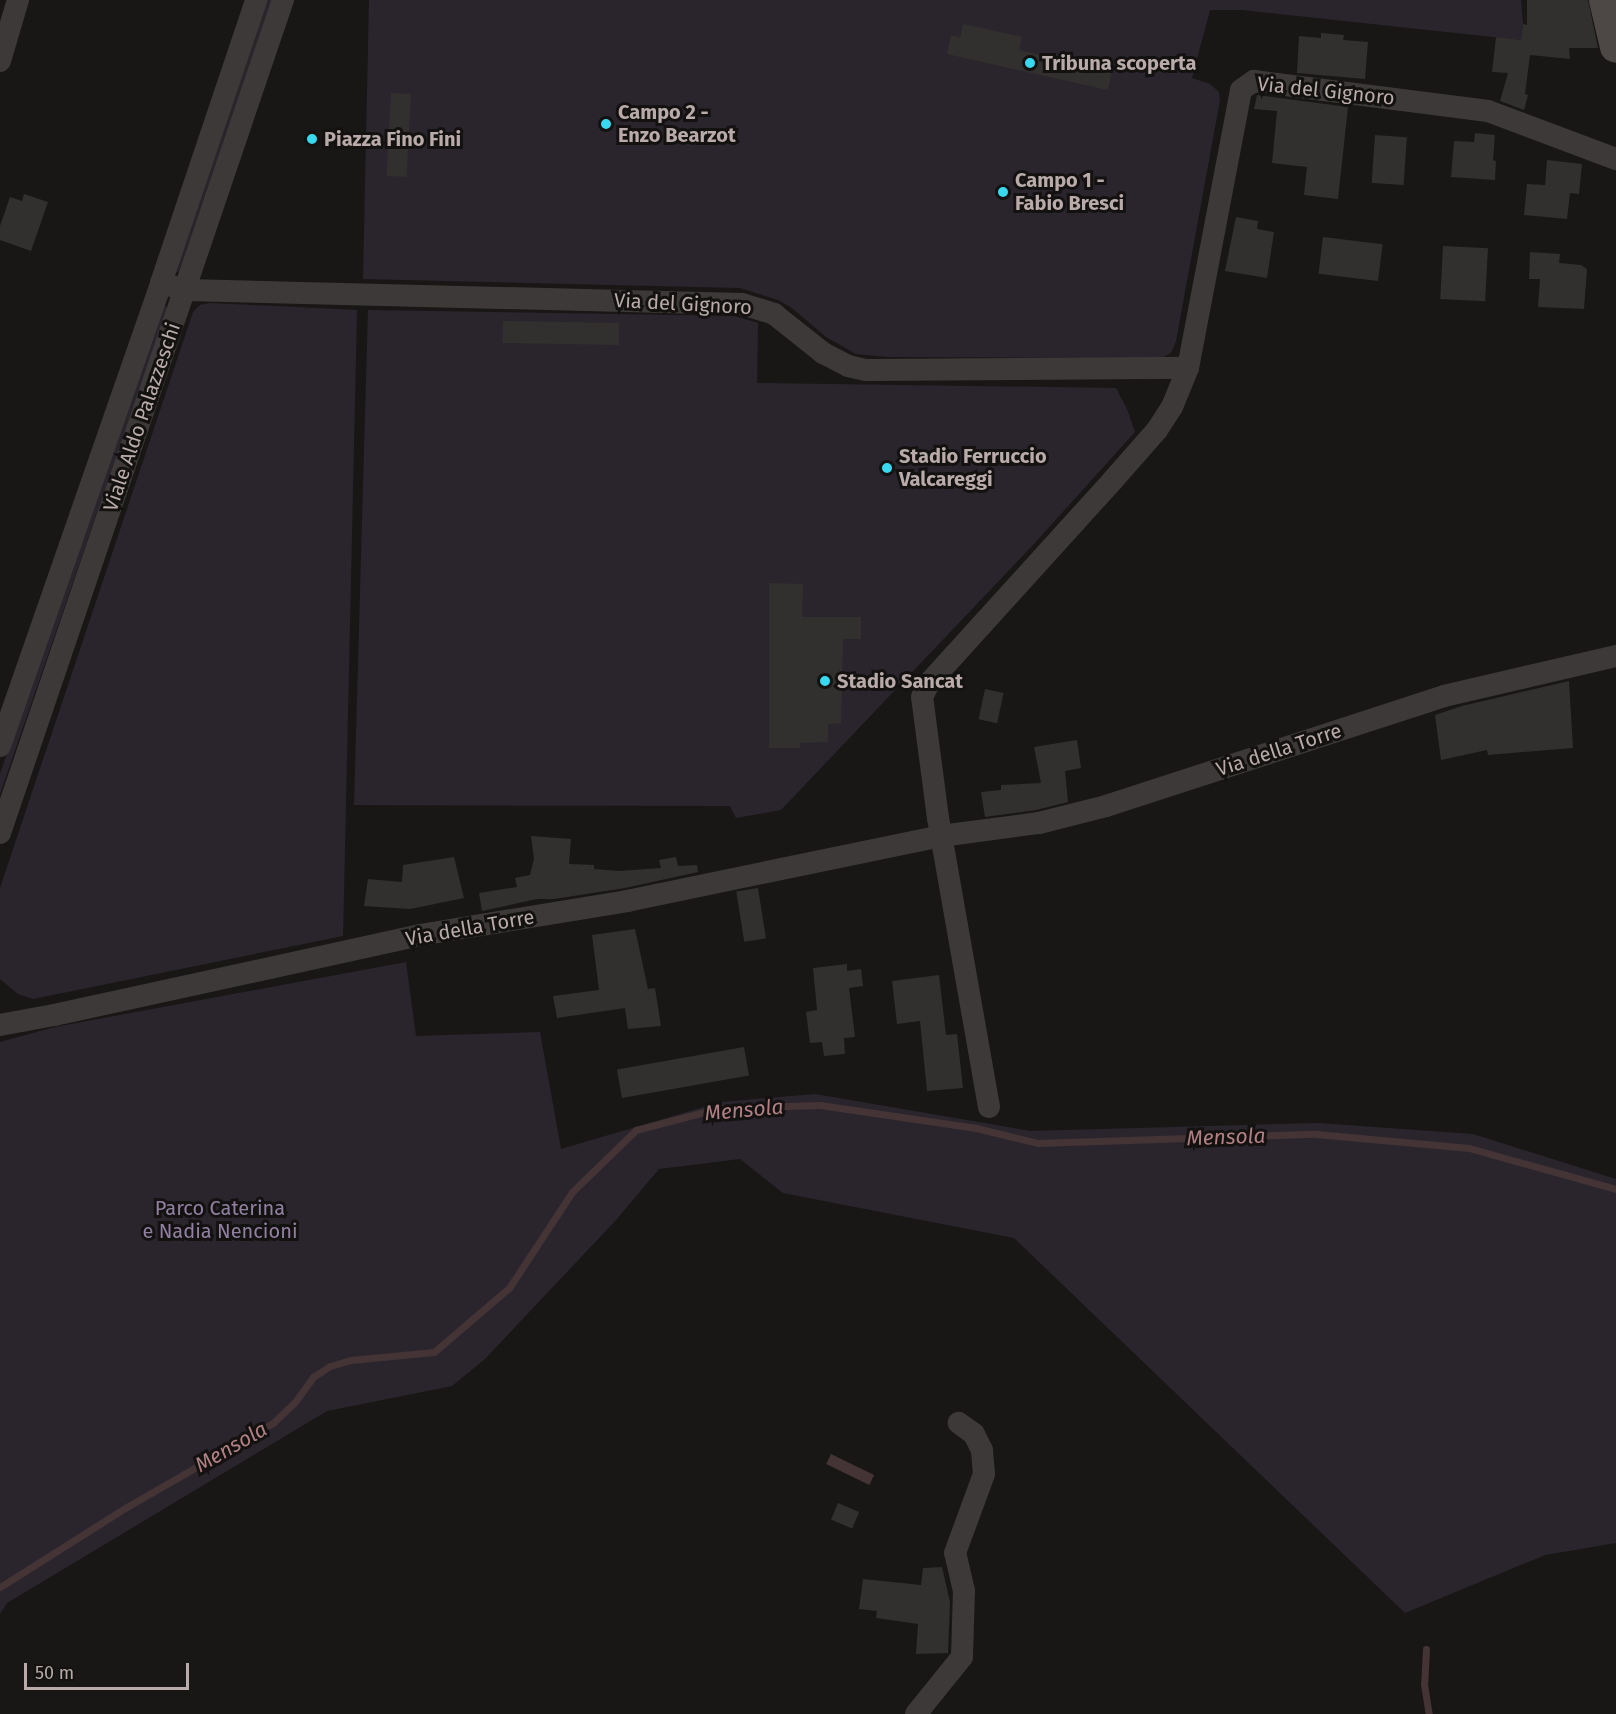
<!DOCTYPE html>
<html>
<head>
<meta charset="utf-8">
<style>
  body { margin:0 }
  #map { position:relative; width:1616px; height:1714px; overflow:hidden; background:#181716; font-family:"Fira Sans",sans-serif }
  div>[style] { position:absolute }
  .green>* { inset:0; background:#2a252d }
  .water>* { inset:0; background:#453435; transform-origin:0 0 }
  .stream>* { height:7px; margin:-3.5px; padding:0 3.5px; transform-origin:3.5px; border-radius:3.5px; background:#453435 }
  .building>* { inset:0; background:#32302e; transform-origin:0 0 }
  .street>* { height:22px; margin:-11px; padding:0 11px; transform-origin:11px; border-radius:11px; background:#3d3938 }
  .secondary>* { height:32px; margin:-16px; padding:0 16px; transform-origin:16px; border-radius:16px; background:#4d4746 }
  .dots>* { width:16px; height:16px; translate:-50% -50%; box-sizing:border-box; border:3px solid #131211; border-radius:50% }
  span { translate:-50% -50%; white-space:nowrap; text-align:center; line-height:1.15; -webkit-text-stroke:6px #131211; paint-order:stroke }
  .poi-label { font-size:20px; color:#b8aba9; font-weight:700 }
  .left { translate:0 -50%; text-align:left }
  .street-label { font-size:20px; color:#b8aba9 }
  .park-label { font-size:20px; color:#9280a3 }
  .water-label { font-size:21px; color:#b28084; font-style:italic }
  .scale { position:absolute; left:24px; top:1663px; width:165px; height:27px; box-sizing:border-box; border:3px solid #b8aba9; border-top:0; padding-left:8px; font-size:18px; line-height:21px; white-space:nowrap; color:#b8aba9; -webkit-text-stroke:4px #131211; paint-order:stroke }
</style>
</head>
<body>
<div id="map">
  <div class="green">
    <i style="clip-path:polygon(264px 0,272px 0,179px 271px,176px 273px)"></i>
    <i style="clip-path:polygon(369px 0,1521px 0,1523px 24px,1521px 40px,1243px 10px,1210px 10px,1192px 78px,1210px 84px,1219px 92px,1220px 100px,1176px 341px,1171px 353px,1161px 358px,887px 357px,856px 354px,826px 337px,792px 308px,778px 300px,740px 288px,363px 279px)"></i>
    <i style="clip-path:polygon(210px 303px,357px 310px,343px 936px,33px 999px,18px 994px,0 979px,0 888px,193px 312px,200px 305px)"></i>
    <i style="clip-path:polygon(162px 305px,167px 307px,159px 333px,0 794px,0 774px)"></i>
    <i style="clip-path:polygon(368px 310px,735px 316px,758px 323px,757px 383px,1116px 388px,1127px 409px,1135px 432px,1032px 546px,781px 810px,736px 818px,730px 806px,354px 805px)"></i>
    <i style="clip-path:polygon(406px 962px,416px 1036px,540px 1032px,561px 1149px,721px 1102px,815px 1094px,1031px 1131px,1318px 1123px,1473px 1134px,1616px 1179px,1616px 1543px,1545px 1555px,1405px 1613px,1014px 1238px,783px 1193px,740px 1159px,659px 1169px,616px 1220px,485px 1359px,452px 1386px,327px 1411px,7px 1603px,0 1614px,0 1042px,55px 1027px)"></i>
  </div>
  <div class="water">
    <i style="left:831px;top:1454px;width:48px;height:11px;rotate:26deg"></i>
  </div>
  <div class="stream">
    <i style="left:0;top:1587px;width:148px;rotate:-32.3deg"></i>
    <i style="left:125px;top:1508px;width:171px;rotate:-29.9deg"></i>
    <i style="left:273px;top:1423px;width:30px;rotate:-44deg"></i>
    <i style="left:295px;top:1402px;width:31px;rotate:-54deg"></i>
    <i style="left:313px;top:1377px;width:20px;rotate:-33deg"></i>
    <i style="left:330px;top:1366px;width:22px;rotate:-16deg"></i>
    <i style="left:351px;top:1360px;width:83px;rotate:-5.5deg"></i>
    <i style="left:434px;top:1352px;width:99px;rotate:-40.5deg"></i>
    <i style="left:509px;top:1288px;width:115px;rotate:-56.7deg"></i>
    <i style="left:572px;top:1192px;width:89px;rotate:-44.1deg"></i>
    <i style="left:636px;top:1130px;width:87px;rotate:-14.7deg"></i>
    <i style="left:720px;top:1108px;width:100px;rotate:-1.7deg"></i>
    <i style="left:820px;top:1105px;width:158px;rotate:8.4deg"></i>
    <i style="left:976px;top:1128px;width:64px;rotate:13.6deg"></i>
    <i style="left:1038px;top:1143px;width:278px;rotate:-1.9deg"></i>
    <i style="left:1316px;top:1134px;width:154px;rotate:5.2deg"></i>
    <i style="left:1469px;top:1148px;width:153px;rotate:15.6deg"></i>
    <i style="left:1426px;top:1649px;width:35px;rotate:93deg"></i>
    <i style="left:1424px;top:1684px;width:30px;rotate:81deg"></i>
  </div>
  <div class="building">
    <i style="clip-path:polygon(1527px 0,1588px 0,1598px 48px,1569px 48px,1570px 59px,1530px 55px,1525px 94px,1528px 95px,1524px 110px,1500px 101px,1508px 73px,1492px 72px,1496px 37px,1521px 40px,1523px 24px,1527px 25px)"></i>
    <i style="clip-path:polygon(963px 24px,1022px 37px,1019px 50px,1112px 71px,1108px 90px,947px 54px,951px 35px,960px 38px)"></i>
    <i style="clip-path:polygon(1321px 33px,1344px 35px,1343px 40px,1368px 42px,1365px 79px,1297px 73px,1299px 36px,1321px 38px)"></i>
    <i style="left:391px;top:93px;width:20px;height:83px;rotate:3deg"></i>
    <i style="clip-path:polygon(1257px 95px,1348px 107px,1338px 199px,1304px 195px,1307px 167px,1272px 163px,1277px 111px,1254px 109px)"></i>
    <i style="clip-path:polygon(1475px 133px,1495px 135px,1493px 160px,1496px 161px,1495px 180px,1451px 177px,1454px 141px,1474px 142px)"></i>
    <i style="left:1375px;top:135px;width:32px;height:48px;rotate:4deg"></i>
    <i style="clip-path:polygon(1547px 160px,1582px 164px,1579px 194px,1570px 193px,1567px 219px,1524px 215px,1527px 184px,1545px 185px)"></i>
    <i style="clip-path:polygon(24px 194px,48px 202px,31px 251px,0 240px,0 226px,10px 197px,22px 201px)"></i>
    <i style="clip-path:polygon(1236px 217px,1258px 221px,1257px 229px,1274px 232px,1267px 278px,1225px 271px)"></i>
    <i style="left:1323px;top:237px;width:60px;height:37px;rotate:7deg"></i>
    <i style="left:1443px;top:246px;width:45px;height:53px;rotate:3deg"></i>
    <i style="clip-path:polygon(1530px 252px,1560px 254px,1559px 263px,1581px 265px,1587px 269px,1584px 309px,1538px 307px,1540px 279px,1529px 279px)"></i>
    <i style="left:503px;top:321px;width:116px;height:22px;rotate:1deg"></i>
    <i style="clip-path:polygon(769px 583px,803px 584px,802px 617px,861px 617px,861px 639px,843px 639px,841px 723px,828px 724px,828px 742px,800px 743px,800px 748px,769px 748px)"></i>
    <i style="clip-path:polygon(1569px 681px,1573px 748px,1488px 755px,1487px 750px,1441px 760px,1435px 715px,1462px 706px)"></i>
    <i style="left:985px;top:689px;width:19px;height:31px;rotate:12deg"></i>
    <i style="clip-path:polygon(1077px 740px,1081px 768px,1065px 771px,1068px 802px,1036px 810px,985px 817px,981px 792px,1001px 790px,1001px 785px,1041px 783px,1034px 747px)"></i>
    <i style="clip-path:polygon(531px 836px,571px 839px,569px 864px,594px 865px,594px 869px,619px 871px,661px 868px,659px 860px,676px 857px,678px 866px,697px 865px,698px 872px,625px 888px,554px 899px,537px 899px,482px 911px,479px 893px,517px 887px,515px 878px,530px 875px,534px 859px)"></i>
    <i style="clip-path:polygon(454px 857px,464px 898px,410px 909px,364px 906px,368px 879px,402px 882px,403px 865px)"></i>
    <i style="left:758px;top:888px;width:51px;height:22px;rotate:81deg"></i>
    <i style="clip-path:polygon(635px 929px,648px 989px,655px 988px,661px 1026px,628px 1029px,625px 1008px,557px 1018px,553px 996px,599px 990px,592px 935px)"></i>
    <i style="clip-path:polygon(847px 964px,847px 971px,861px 969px,863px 986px,849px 988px,855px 1037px,844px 1038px,845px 1054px,824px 1056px,822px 1042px,810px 1043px,806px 1012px,817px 1010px,813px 968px)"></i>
    <i style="clip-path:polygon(939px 975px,946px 1035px,957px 1034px,963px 1088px,927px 1091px,920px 1021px,897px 1024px,892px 981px)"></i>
    <i style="left:744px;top:1047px;width:29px;height:129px;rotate:80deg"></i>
    <i style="left:838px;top:1503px;width:23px;height:18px;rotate:23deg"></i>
    <i style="clip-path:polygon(942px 1567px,950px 1602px,948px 1653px,916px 1654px,918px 1624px,876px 1618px,877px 1611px,859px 1609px,863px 1579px,921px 1585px,923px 1568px)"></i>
  </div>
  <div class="street">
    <i style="left:0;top:61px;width:64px;rotate:-73.6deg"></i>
    <i style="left:161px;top:283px;width:26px;rotate:16deg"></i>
    <i style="left:186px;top:290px;width:556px;rotate:1.44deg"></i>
    <i style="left:742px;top:304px;width:34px;rotate:17deg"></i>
    <i style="left:774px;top:314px;width:63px;rotate:38.5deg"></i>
    <i style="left:823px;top:353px;width:28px;rotate:27deg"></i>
    <i style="left:848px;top:366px;width:18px;rotate:13deg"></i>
    <i style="left:866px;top:370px;width:322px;rotate:-0.4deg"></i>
    <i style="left:0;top:746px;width:490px;rotate:-70.8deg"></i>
    <i style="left:161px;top:283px;width:299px;rotate:-71.4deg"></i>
    <i style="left:0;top:833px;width:880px;rotate:-71.24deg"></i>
    <i style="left:0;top:1025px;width:55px;rotate:-10.5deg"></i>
    <i style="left:54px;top:1015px;width:375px;rotate:-12.3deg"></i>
    <i style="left:420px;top:935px;width:210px;rotate:-9.3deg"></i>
    <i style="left:627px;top:901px;width:321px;rotate:-11.7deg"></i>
    <i style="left:941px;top:836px;width:99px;rotate:-7.6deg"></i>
    <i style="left:1039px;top:823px;width:69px;rotate:-14.2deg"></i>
    <i style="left:1106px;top:806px;width:355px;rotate:-18deg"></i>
    <i style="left:1444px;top:696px;width:177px;rotate:-13.1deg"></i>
    <i style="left:989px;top:1107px;width:293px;rotate:-100deg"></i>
    <i style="left:938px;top:818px;width:122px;rotate:-97.5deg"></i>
    <i style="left:922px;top:697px;width:16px;rotate:-63deg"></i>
    <i style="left:929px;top:683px;width:274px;rotate:-47.8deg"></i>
    <i style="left:1113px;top:480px;width:67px;rotate:-48.7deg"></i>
    <i style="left:1157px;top:430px;width:27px;rotate:-57deg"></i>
    <i style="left:1172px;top:407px;width:42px;rotate:-67.7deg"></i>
    <i style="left:1188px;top:368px;width:283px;rotate:-79.2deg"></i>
    <i style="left:1241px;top:90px;width:16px;rotate:-35deg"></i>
    <i style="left:1254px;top:81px;width:236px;rotate:7.3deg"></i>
    <i style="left:1488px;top:111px;width:137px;rotate:20.6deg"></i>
    <i style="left:916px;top:1714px;width:73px;rotate:-51.1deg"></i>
    <i style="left:962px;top:1657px;width:66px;rotate:-88.3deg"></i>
    <i style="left:964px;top:1591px;width:39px;rotate:-103deg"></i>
    <i style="left:955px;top:1553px;width:84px;rotate:-69.8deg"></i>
    <i style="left:984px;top:1474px;width:24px;rotate:-95deg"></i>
    <i style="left:982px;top:1450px;width:18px;rotate:-117deg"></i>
    <i style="left:974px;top:1434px;width:19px;rotate:-144deg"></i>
  </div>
  <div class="secondary">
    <i style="left:1605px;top:0;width:48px;rotate:76.8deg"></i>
  </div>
  <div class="dots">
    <i style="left:1030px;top:63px;background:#38d9ef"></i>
    <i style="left:606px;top:124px;background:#38d9ef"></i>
    <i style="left:312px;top:139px;background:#38d9ef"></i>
    <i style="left:1003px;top:192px;background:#38d9ef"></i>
    <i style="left:887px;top:468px;background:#38d9ef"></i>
    <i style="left:825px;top:681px;background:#38d9ef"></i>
  </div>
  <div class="poi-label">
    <span class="left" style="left:1042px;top:63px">Tribuna scoperta</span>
    <span class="left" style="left:618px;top:124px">Campo 2 -<br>Enzo Bearzot</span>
    <span class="left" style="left:324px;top:139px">Piazza Fino Fini</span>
    <span class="left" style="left:1015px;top:192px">Campo 1 -<br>Fabio Bresci</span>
    <span class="left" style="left:899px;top:468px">Stadio Ferruccio<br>Valcareggi</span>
    <span class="left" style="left:837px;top:681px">Stadio Sancat</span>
  </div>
  <div class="street-label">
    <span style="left:1326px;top:91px;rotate:6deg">Via del Gignoro</span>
    <span style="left:683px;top:304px;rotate:3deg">Via del Gignoro</span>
    <span style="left:142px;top:417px;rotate:-71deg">Viale Aldo Palazzeschi</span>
    <span style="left:1279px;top:750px;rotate:-18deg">Via della Torre</span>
    <span style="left:470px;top:928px;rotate:-10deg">Via della Torre</span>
  </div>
  <div class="park-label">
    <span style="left:220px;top:1220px">Parco Caterina<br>e Nadia Nencioni</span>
  </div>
  <div class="water-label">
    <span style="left:744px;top:1110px;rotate:-5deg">Mensola</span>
    <span style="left:1226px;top:1137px;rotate:-2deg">Mensola</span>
    <span style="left:231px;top:1447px;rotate:-30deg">Mensola</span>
  </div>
  <div class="scale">50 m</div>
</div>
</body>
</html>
